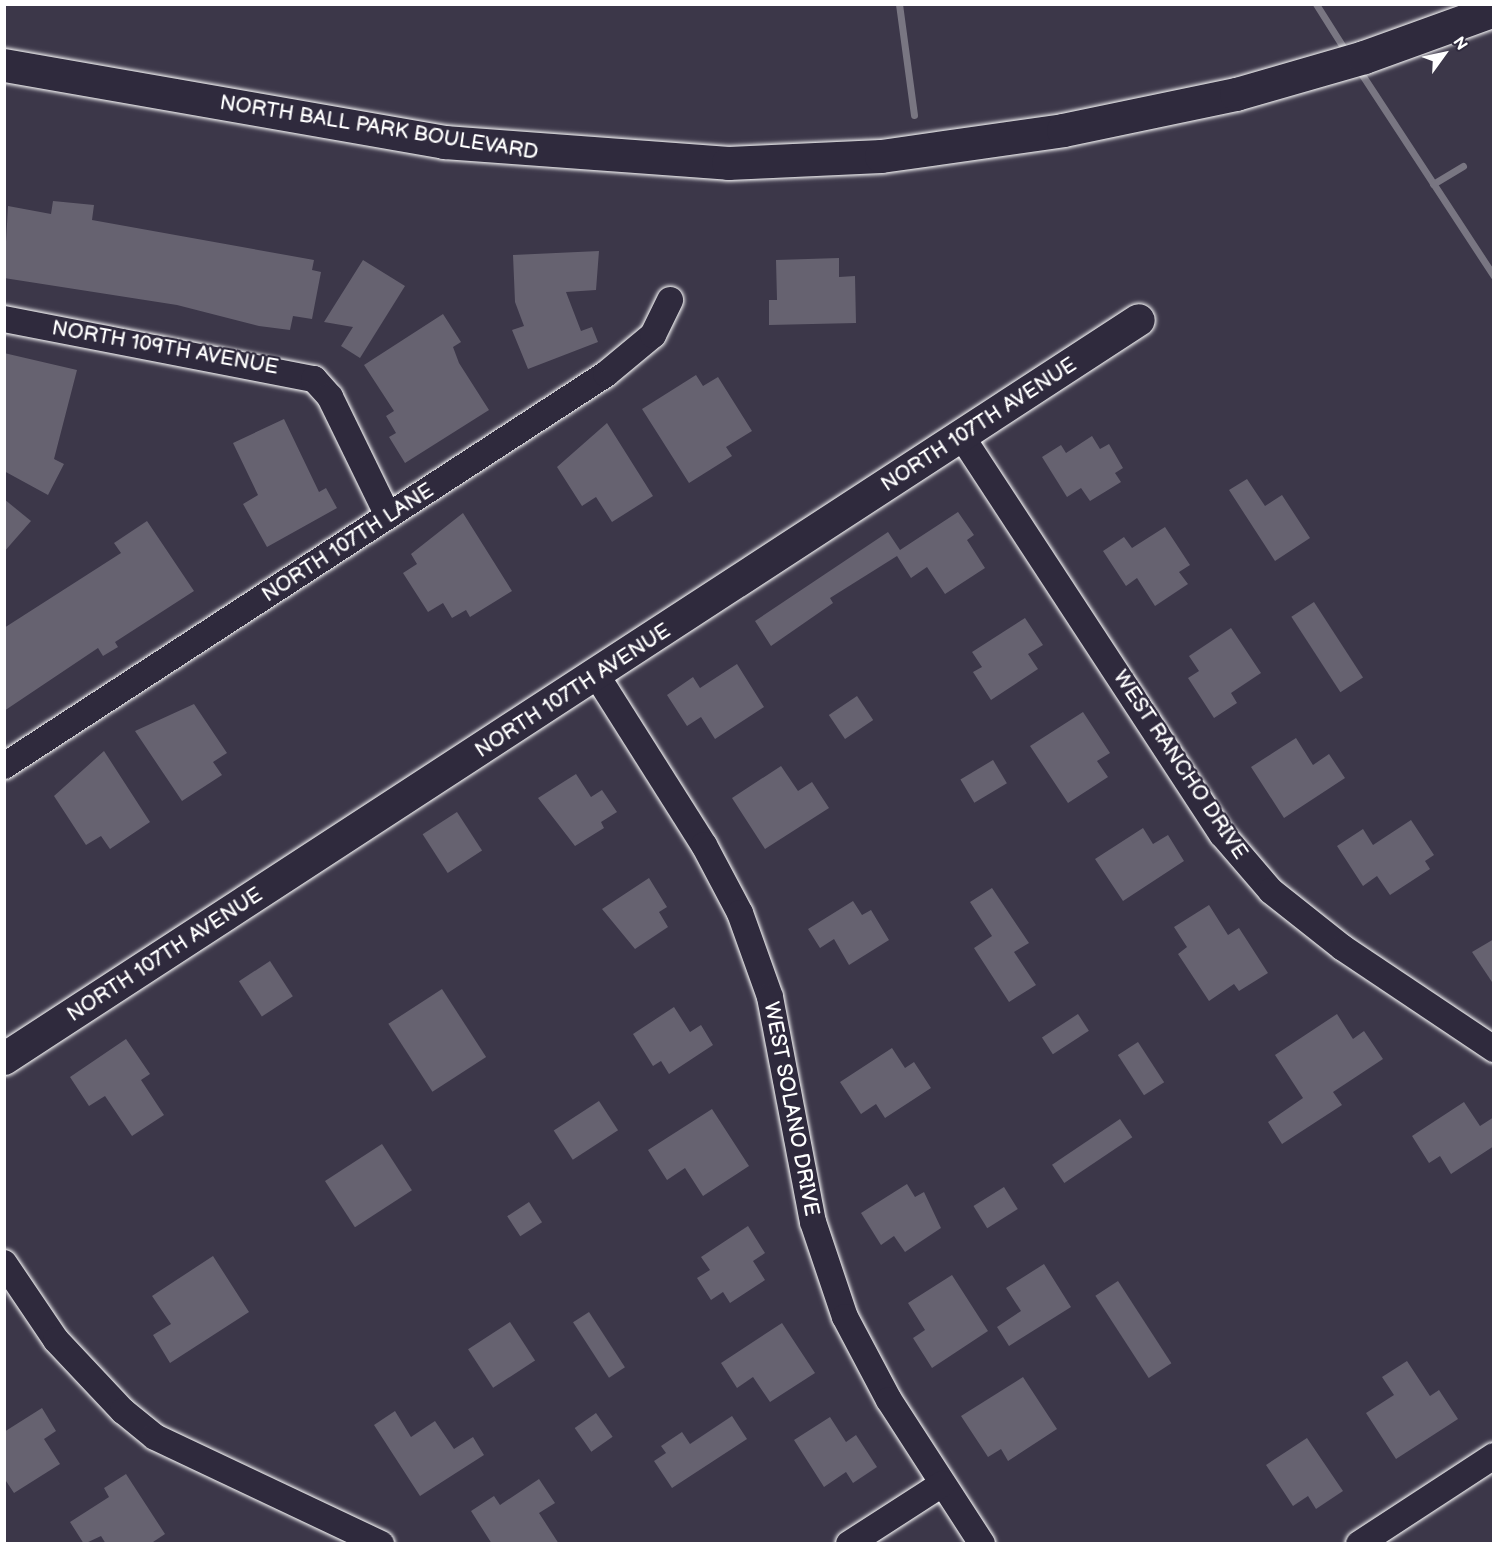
<!DOCTYPE html>
<html>
<head>
<meta charset="utf-8">
<style>
  body { margin:0 }
  #map { position:relative; width:1498px; height:1548px; overflow:hidden; background:#3c3749; font-family:"Balsamiq Sans",sans-serif }
  div>[style] { position:absolute }
  .stream>* { height:7px; margin:-3.5px; padding:0 3.5px; transform-origin:3.5px; border-radius:3.5px; background:#797682 }
  .building>* { inset:0; background:#666270; transform-origin:0 0 }
  .roads { filter:drop-shadow(0 0 2px #fff) drop-shadow(0 0 2px #fff) }
  .minor>* { height:26px; margin:-13px; padding:0 13px; transform-origin:13px; border-radius:13px; background:#2f2a3d }
  .tertiary>* { height:32px; margin:-16px; padding:0 16px; transform-origin:16px; border-radius:16px; background:#2f2a3d }
  .secondary>* { height:33px; margin:-16.5px; padding:0 16.5px; transform-origin:16.5px; border-radius:16.5px; background:#2f2a3d }
  span { translate:-50% -50%; white-space:nowrap; text-align:center; line-height:1.15; -webkit-text-stroke:4.5px #2f2a3d; paint-order:stroke }
  .street-label { font-size:21px; color:#fff }
  .frame { position:absolute; inset:0; border:6px solid #fff; pointer-events:none }
  .north { position:absolute; left:1414px; top:24px; width:60px; height:60px; -webkit-text-stroke:4px #2f2a3d; paint-order:stroke; rotate:57deg; font-size:16px; font-weight:700; line-height:24px; text-align:center; color:#fff }
  .north::after { content:''; display:block; margin:auto; width:21px; height:27px; background:#fff; clip-path:polygon(50% 0,100% 100%,50% 72%,0 100%) }
</style>
</head>
<body>
<div id="map">
  <div class="stream">
    <i style="left:899px;top:4px;width:112px;rotate:82.3deg"></i>
    <i style="left:1316px;top:4px;width:58px;rotate:57.7deg"></i>
    <i style="left:1357px;top:67px;width:250px;rotate:56.8deg"></i>
    <i style="left:1433px;top:184px;width:35px;rotate:-31deg"></i>
  </div>
  <div class="building">
    <i style="clip-path:polygon(53px 201px,94px 205px,92px 220px,314px 260px,312px 270px,321px 272px,312px 319px,293px 316px,290px 330px,259px 326px,177px 305px,4px 278px,8px 206px,51px 214px)"></i>
    <i style="clip-path:polygon(599px 251px,596px 290px,566px 292px,581px 331px,592px 327px,598px 342px,528px 369px,512px 330px,524px 326px,515px 302px,513px 255px)"></i>
    <i style="clip-path:polygon(839px 258px,839px 277px,855px 276px,856px 323px,769px 325px,769px 300px,777px 300px,776px 260px)"></i>
    <i style="clip-path:polygon(363px 260px,405px 286px,360px 358px,341px 346px,353px 327px,324px 322px)"></i>
    <i style="clip-path:polygon(443px 314px,461px 342px,453px 347px,459px 363px,489px 410px,405px 463px,389px 437px,396px 433px,386px 416px,394px 411px,364px 365px)"></i>
    <i style="clip-path:polygon(4px 353px,77px 370px,54px 459px,64px 464px,48px 495px,4px 471px)"></i>
    <i style="clip-path:polygon(696px 375px,703px 386px,718px 377px,752px 431px,726px 447px,732px 456px,689px 483px,642px 409px)"></i>
    <i style="clip-path:polygon(284px 419px,319px 492px,326px 488px,337px 508px,267px 547px,243px 504px,258px 495px,233px 443px)"></i>
    <i style="clip-path:polygon(607px 423px,653px 496px,612px 522px,596px 497px,582px 506px,557px 467px)"></i>
    <i style="clip-path:polygon(1092px 436px,1100px 449px,1109px 444px,1123px 468px,1115px 473px,1121px 482px,1090px 501px,1081px 488px,1067px 497px,1042px 457px,1061px 445px,1066px 453px)"></i>
    <i style="clip-path:polygon(1247px 479px,1265px 506px,1282px 495px,1310px 538px,1275px 561px,1229px 490px)"></i>
    <i style="clip-path:polygon(4px 499px,31px 521px,4px 552px)"></i>
    <i style="clip-path:polygon(958px 512px,974px 535px,967px 540px,985px 568px,945px 594px,927px 567px,911px 578px,897px 556px,830px 598px,833px 603px,771px 646px,755px 621px,888px 532px,900px 550px)"></i>
    <i style="clip-path:polygon(463px 513px,512px 591px,470px 617px,466px 610px,452px 618px,443px 603px,428px 612px,403px 573px,417px 564px,411px 554px)"></i>
    <i style="clip-path:polygon(147px 521px,194px 591px,115px 642px,118px 647px,103px 656px,98px 648px,4px 711px,4px 628px,121px 553px,114px 543px)"></i>
    <i style="clip-path:polygon(1165px 527px,1190px 565px,1179px 572px,1188px 584px,1155px 606px,1137px 578px,1126px 586px,1103px 551px,1124px 537px,1132px 548px)"></i>
    <i style="left:1314px;top:602px;width:90px;height:27px;rotate:57deg"></i>
    <i style="clip-path:polygon(1025px 618px,1043px 645px,1028px 654px,1038px 669px,991px 700px,973px 672px,982px 667px,972px 652px)"></i>
    <i style="clip-path:polygon(1231px 628px,1261px 673px,1231px 693px,1237px 703px,1214px 718px,1188px 678px,1199px 671px,1189px 656px)"></i>
    <i style="clip-path:polygon(737px 664px,764px 707px,715px 739px,701px 717px,687px 726px,667px 695px,693px 677px,700px 688px)"></i>
    <i style="left:857px;top:696px;width:29px;height:34px;rotate:56deg"></i>
    <i style="clip-path:polygon(194px 704px,227px 753px,213px 762px,222px 775px,182px 801px,135px 731px)"></i>
    <i style="clip-path:polygon(1083px 712px,1110px 753px,1097px 761px,1108px 777px,1068px 803px,1030px 746px)"></i>
    <i style="clip-path:polygon(1296px 738px,1313px 765px,1329px 754px,1345px 778px,1284px 818px,1251px 767px)"></i>
    <i style="clip-path:polygon(104px 751px,150px 822px,110px 849px,101px 836px,86px 845px,54px 796px)"></i>
    <i style="left:993px;top:760px;width:27px;height:38px;rotate:59deg"></i>
    <i style="clip-path:polygon(781px 766px,798px 791px,812px 782px,829px 808px,765px 849px,732px 798px)"></i>
    <i style="clip-path:polygon(576px 774px,591px 797px,602px 790px,617px 812px,601px 822px,604px 828px,575px 846px,538px 798px)"></i>
    <i style="left:457px;top:812px;width:46px;height:41px;rotate:57deg"></i>
    <i style="clip-path:polygon(1411px 820px,1434px 855px,1425px 861px,1430px 869px,1390px 895px,1377px 876px,1363px 886px,1337px 846px,1363px 829px,1373px 845px)"></i>
    <i style="clip-path:polygon(1143px 828px,1153px 844px,1168px 835px,1184px 861px,1123px 901px,1095px 859px)"></i>
    <i style="clip-path:polygon(649px 878px,667px 907px,659px 912px,668px 927px,635px 949px,602px 909px)"></i>
    <i style="clip-path:polygon(992px 888px,1029px 943px,1014px 952px,1036px 985px,1009px 1002px,974px 948px,992px 936px,970px 902px)"></i>
    <i style="clip-path:polygon(853px 901px,862px 915px,871px 910px,889px 940px,849px 965px,834px 939px,820px 948px,808px 929px)"></i>
    <i style="clip-path:polygon(1209px 905px,1228px 935px,1239px 928px,1268px 973px,1239px 991px,1234px 984px,1209px 1001px,1178px 954px,1187px 947px,1174px 927px)"></i>
    <i style="clip-path:polygon(1494px 939px,1494px 985px,1472px 952px)"></i>
    <i style="left:270px;top:961px;width:42px;height:37px;rotate:57deg"></i>
    <i style="left:442px;top:989px;width:81px;height:64px;rotate:57deg"></i>
    <i style="clip-path:polygon(674px 1007px,690px 1032px,701px 1025px,713px 1045px,669px 1074px,661px 1061px,653px 1066px,633px 1034px)"></i>
    <i style="left:1078px;top:1014px;width:20px;height:43px;rotate:57deg"></i>
    <i style="clip-path:polygon(1337px 1014px,1353px 1039px,1364px 1031px,1383px 1059px,1333px 1092px,1342px 1105px,1282px 1144px,1268px 1122px,1303px 1098px,1275px 1055px)"></i>
    <i style="clip-path:polygon(126px 1039px,150px 1074px,141px 1080px,164px 1115px,132px 1136px,105px 1096px,89px 1106px,70px 1077px)"></i>
    <i style="left:1138px;top:1042px;width:48px;height:24px;rotate:57deg"></i>
    <i style="clip-path:polygon(892px 1048px,905px 1068px,914px 1062px,931px 1088px,885px 1118px,876px 1104px,861px 1114px,840px 1082px)"></i>
    <i style="left:599px;top:1101px;width:35px;height:54px;rotate:57deg"></i>
    <i style="clip-path:polygon(1464px 1102px,1480px 1126px,1494px 1117px,1494px 1146px,1451px 1174px,1440px 1156px,1429px 1163px,1412px 1136px)"></i>
    <i style="clip-path:polygon(712px 1109px,749px 1166px,703px 1196px,685px 1168px,667px 1180px,648px 1150px)"></i>
    <i style="left:1120px;top:1119px;width:22px;height:82px;rotate:56deg"></i>
    <i style="left:382px;top:1144px;width:55px;height:68px;rotate:57deg"></i>
    <i style="clip-path:polygon(907px 1184px,915px 1197px,924px 1192px,941px 1228px,905px 1252px,894px 1236px,881px 1245px,861px 1213px)"></i>
    <i style="left:1004px;top:1187px;width:26px;height:36px;rotate:58deg"></i>
    <i style="left:529px;top:1202px;width:24px;height:26px;rotate:57deg"></i>
    <i style="clip-path:polygon(748px 1226px,765px 1253px,753px 1261px,765px 1280px,730px 1303px,723px 1292px,711px 1300px,697px 1278px,710px 1270px,701px 1257px)"></i>
    <i style="clip-path:polygon(213px 1256px,249px 1312px,170px 1363px,153px 1335px,171px 1324px,152px 1296px)"></i>
    <i style="clip-path:polygon(1044px 1264px,1071px 1307px,1009px 1346px,997px 1327px,1021px 1311px,1006px 1288px)"></i>
    <i style="clip-path:polygon(952px 1275px,988px 1331px,932px 1368px,913px 1338px,925px 1330px,908px 1303px)"></i>
    <i style="left:1118px;top:1281px;width:98px;height:27px;rotate:57deg"></i>
    <i style="left:589px;top:1312px;width:66px;height:19px;rotate:57deg"></i>
    <i style="left:510px;top:1322px;width:46px;height:50px;rotate:57deg"></i>
    <i style="clip-path:polygon(782px 1323px,815px 1373px,770px 1402px,753px 1377px,737px 1388px,721px 1363px)"></i>
    <i style="clip-path:polygon(1407px 1361px,1430px 1396px,1439px 1390px,1458px 1419px,1396px 1459px,1366px 1413px,1394px 1395px,1382px 1377px)"></i>
    <i style="clip-path:polygon(1023px 1377px,1057px 1429px,1008px 1461px,1001px 1449px,988px 1457px,961px 1416px)"></i>
    <i style="clip-path:polygon(42px 1408px,56px 1431px,44px 1439px,60px 1464px,14px 1493px,4px 1478px,4px 1432px)"></i>
    <i style="clip-path:polygon(395px 1411px,411px 1437px,435px 1421px,454px 1449px,473px 1437px,484px 1455px,420px 1496px,374px 1425px)"></i>
    <i style="left:596px;top:1413px;width:29px;height:26px;rotate:55deg"></i>
    <i style="clip-path:polygon(732px 1416px,747px 1439px,672px 1488px,654px 1461px,666px 1453px,661px 1446px,682px 1432px,690px 1444px)"></i>
    <i style="clip-path:polygon(830px 1417px,846px 1442px,856px 1435px,877px 1467px,853px 1483px,846px 1472px,824px 1487px,794px 1440px)"></i>
    <i style="clip-path:polygon(1307px 1438px,1343px 1491px,1316px 1509px,1308px 1496px,1293px 1506px,1266px 1465px)"></i>
    <i style="clip-path:polygon(126px 1474px,165px 1534px,150px 1544px,106px 1544px,101px 1536px,84px 1544px,70px 1522px,109px 1497px,104px 1488px)"></i>
    <i style="clip-path:polygon(539px 1479px,555px 1503px,539px 1513px,559px 1544px,492px 1544px,471px 1511px,494px 1496px,500px 1505px)"></i>
  </div>
  <div class="roads">
    <div class="minor">
      <i style="left:4px;top:319px;width:316px;rotate:11deg"></i>
      <i style="left:314px;top:379px;width:24px;rotate:48deg"></i>
      <i style="left:330px;top:397px;width:132px;rotate:64deg"></i>
      <i style="left:962px;top:437px;width:475px;rotate:56.8deg"></i>
      <i style="left:1222px;top:834px;width:75px;rotate:49.3deg"></i>
      <i style="left:1271px;top:891px;width:92px;rotate:38.4deg"></i>
      <i style="left:1343px;top:948px;width:182px;rotate:33.8deg"></i>
      <i style="left:597px;top:676px;width:200px;rotate:57.7deg"></i>
      <i style="left:704px;top:845px;width:77px;rotate:62.1deg"></i>
      <i style="left:740px;top:913px;width:89px;rotate:70.3deg"></i>
      <i style="left:770px;top:997px;width:229px;rotate:79.2deg"></i>
      <i style="left:813px;top:1222px;width:100px;rotate:71.4deg"></i>
      <i style="left:845px;top:1317px;width:94px;rotate:62.1deg"></i>
      <i style="left:889px;top:1400px;width:171px;rotate:57.1deg"></i>
      <i style="left:4px;top:766px;width:718px;rotate:-33.07deg"></i>
      <i style="left:606px;top:374px;width:61px;rotate:-39.7deg"></i>
      <i style="left:653px;top:335px;width:39px;rotate:-64deg"></i>
      <i style="left:4px;top:1263px;width:93px;rotate:56deg"></i>
      <i style="left:56px;top:1340px;width:98px;rotate:46.7deg"></i>
      <i style="left:123px;top:1411px;width:41px;rotate:39.1deg"></i>
      <i style="left:155px;top:1437px;width:250px;rotate:25.3deg"></i>
      <i style="left:849px;top:1544px;width:111px;rotate:-32.8deg"></i>
      <i style="left:1359px;top:1544px;width:161px;rotate:-33.1deg"></i>
    </div>
    <div class="tertiary">
      <i style="left:4px;top:1059px;width:1354px;rotate:-33.07deg"></i>
    </div>
    <div class="secondary">
      <i style="left:4px;top:65px;width:447px;rotate:9.9deg"></i>
      <i style="left:444px;top:142px;width:285px;rotate:4.2deg"></i>
      <i style="left:728px;top:163px;width:153px;rotate:-2.6deg"></i>
      <i style="left:881px;top:156px;width:184px;rotate:-8.1deg"></i>
      <i style="left:1063px;top:130px;width:177px;rotate:-11.8deg"></i>
      <i style="left:1236px;top:94px;width:133px;rotate:-16.1deg"></i>
      <i style="left:1364px;top:57px;width:138px;rotate:-19.9deg"></i>
    </div>
  </div>
  <div class="street-label">
    <span style="left:379px;top:128px;rotate:9deg">NORTH BALL PARK BOULEVARD</span>
    <span style="left:165px;top:348px;rotate:10deg">NORTH 109TH AVENUE</span>
    <span style="left:979px;top:425px;rotate:-33deg">NORTH 107TH AVENUE</span>
    <span style="left:348px;top:543px;rotate:-33deg">NORTH 107TH LANE</span>
    <span style="left:573px;top:691px;rotate:-33deg">NORTH 107TH AVENUE</span>
    <span style="left:1180px;top:765px;rotate:56deg">WEST RANCHO DRIVE</span>
    <span style="left:165px;top:955px;rotate:-33deg">NORTH 107TH AVENUE</span>
    <span style="left:791px;top:1109px;rotate:79deg">WEST SOLANO DRIVE</span>
  </div>
  <div class="frame"></div>
  <div class="north">N</div>
</div>
</body>
</html>
